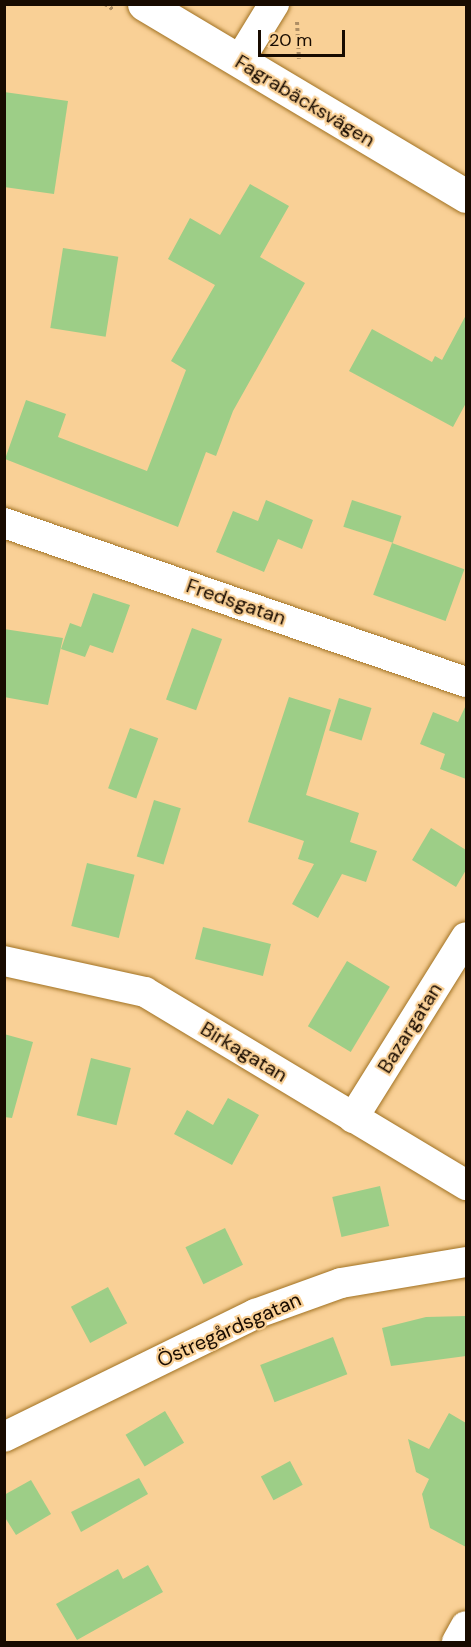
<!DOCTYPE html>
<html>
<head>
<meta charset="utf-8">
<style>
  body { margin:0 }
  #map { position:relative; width:471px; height:1647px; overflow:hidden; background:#f9d096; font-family:"DM Sans",sans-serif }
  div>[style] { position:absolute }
  .building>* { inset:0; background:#9dce87; transform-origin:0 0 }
  .path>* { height:4px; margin-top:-2px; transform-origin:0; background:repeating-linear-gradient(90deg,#ae8e64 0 3px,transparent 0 6px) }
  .roads { filter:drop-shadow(0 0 2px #a17223) drop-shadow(0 0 2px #a17223) }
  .minor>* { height:30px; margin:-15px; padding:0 15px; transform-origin:15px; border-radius:15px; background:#fff }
  .secondary>* { height:33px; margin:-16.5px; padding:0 16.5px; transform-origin:16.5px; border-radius:16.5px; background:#fff }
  span { translate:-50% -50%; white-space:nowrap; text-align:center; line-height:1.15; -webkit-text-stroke:4.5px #f9d096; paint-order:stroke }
  .street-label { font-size:20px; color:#180b00 }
  .frame { position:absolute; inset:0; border:6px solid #180b00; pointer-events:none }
  .scale { position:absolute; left:258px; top:30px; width:87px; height:27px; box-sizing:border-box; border:3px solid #180b00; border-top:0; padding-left:8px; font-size:18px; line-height:21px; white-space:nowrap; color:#180b00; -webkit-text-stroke:4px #f9d096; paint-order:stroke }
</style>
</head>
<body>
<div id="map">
  <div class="building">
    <i style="clip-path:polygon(4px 92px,68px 101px,54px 194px,4px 187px)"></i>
    <i style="clip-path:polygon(250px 184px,289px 206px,260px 257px,305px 283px,233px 411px,216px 456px,206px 452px,178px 527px,5px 459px,26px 400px,66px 414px,58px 437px,147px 471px,186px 370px,171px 361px,215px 285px,168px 259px,190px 218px,220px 235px)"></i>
    <i style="left:63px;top:248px;width:56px;height:81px;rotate:9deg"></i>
    <i style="clip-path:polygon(466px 315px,466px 403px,453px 427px,349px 371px,372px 329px,432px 362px,435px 356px,442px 360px)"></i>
    <i style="clip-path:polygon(266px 500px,313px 520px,302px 549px,278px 539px,264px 572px,216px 552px,233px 511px,258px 521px)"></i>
    <i style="left:352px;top:500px;width:52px;height:28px;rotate:18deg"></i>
    <i style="left:392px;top:543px;width:77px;height:55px;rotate:20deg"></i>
    <i style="clip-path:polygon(93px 593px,130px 605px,113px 653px,90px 645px,85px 657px,61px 649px,70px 623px,81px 627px)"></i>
    <i style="left:192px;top:628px;width:32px;height:76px;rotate:20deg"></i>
    <i style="clip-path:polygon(4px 629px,63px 638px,48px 705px,4px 697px)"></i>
    <i style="clip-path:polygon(289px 697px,331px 710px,306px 795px,359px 813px,350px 842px,377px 851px,366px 882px,342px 874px,318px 918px,292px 904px,314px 864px,298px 859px,304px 841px,248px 822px)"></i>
    <i style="left:339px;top:698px;width:34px;height:34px;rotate:17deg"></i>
    <i style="clip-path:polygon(466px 705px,466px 779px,440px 769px,445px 754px,420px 744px,433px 712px,458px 722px)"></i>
    <i style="left:130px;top:728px;width:30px;height:64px;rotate:20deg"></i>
    <i style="left:154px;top:800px;width:28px;height:59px;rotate:17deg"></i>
    <i style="clip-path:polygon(431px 828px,466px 850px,466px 870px,456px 887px,412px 860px)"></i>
    <i style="left:87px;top:863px;width:49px;height:65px;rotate:14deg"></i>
    <i style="left:203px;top:927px;width:70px;height:33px;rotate:14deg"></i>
    <i style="left:347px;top:961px;width:50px;height:76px;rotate:31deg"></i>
    <i style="clip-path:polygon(4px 1034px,33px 1042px,12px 1118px,4px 1117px)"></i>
    <i style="left:91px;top:1058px;width:41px;height:59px;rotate:14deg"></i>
    <i style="clip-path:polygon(228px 1098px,259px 1115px,232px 1165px,174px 1134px,187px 1110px,213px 1125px)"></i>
    <i style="left:380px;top:1186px;width:41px;height:49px;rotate:77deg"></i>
    <i style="left:225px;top:1228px;width:41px;height:44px;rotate:64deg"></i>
    <i style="left:108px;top:1287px;width:41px;height:42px;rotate:62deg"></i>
    <i style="clip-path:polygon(466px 1316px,466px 1356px,391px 1366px,382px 1328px,426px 1317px)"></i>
    <i style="left:333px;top:1337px;width:40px;height:78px;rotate:69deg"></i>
    <i style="left:165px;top:1411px;width:37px;height:46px;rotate:59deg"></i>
    <i style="clip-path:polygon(449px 1413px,466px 1423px,466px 1547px,430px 1528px,422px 1494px,429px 1479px,416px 1472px,408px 1439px,429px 1449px)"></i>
    <i style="left:290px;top:1461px;width:27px;height:33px;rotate:62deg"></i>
    <i style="clip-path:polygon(139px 1478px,148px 1494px,81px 1532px,71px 1512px)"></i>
    <i style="clip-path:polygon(31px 1480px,51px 1514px,16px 1535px,4px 1516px,4px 1495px)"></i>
    <i style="clip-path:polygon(148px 1565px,163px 1592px,77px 1640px,56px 1604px,118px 1569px,123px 1579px)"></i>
  </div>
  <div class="path">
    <i style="left:105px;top:4px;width:11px;rotate:34deg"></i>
    <i style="left:297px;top:22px;width:37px;rotate:87deg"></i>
  </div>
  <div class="roads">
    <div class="minor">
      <i style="left:239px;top:61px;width:67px;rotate:-58.4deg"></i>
      <i style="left:4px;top:523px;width:489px;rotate:19deg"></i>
      <i style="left:4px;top:961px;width:144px;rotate:12.4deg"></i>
      <i style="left:145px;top:992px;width:375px;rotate:31deg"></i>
      <i style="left:353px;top:1118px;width:213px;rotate:-58deg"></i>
      <i style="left:4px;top:1437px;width:280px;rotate:-26.1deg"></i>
      <i style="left:255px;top:1314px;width:91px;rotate:-19.8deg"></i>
      <i style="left:341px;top:1283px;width:127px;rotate:-9.5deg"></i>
      <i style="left:457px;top:1642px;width:18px;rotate:-61deg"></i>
    </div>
    <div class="secondary">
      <i style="left:144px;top:4px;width:375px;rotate:30.8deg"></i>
    </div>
  </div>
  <div class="street-label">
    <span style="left:305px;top:101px;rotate:31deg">Fagrabäcksvägen</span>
    <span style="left:236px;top:602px;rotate:19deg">Fredsgatan</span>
    <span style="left:410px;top:1028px;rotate:-58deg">Bazargatan</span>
    <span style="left:244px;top:1052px;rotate:31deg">Birkagatan</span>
    <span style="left:229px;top:1330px;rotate:-24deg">Östregårdsgatan</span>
  </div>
  <div class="frame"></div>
  <div class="scale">20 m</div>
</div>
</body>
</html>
